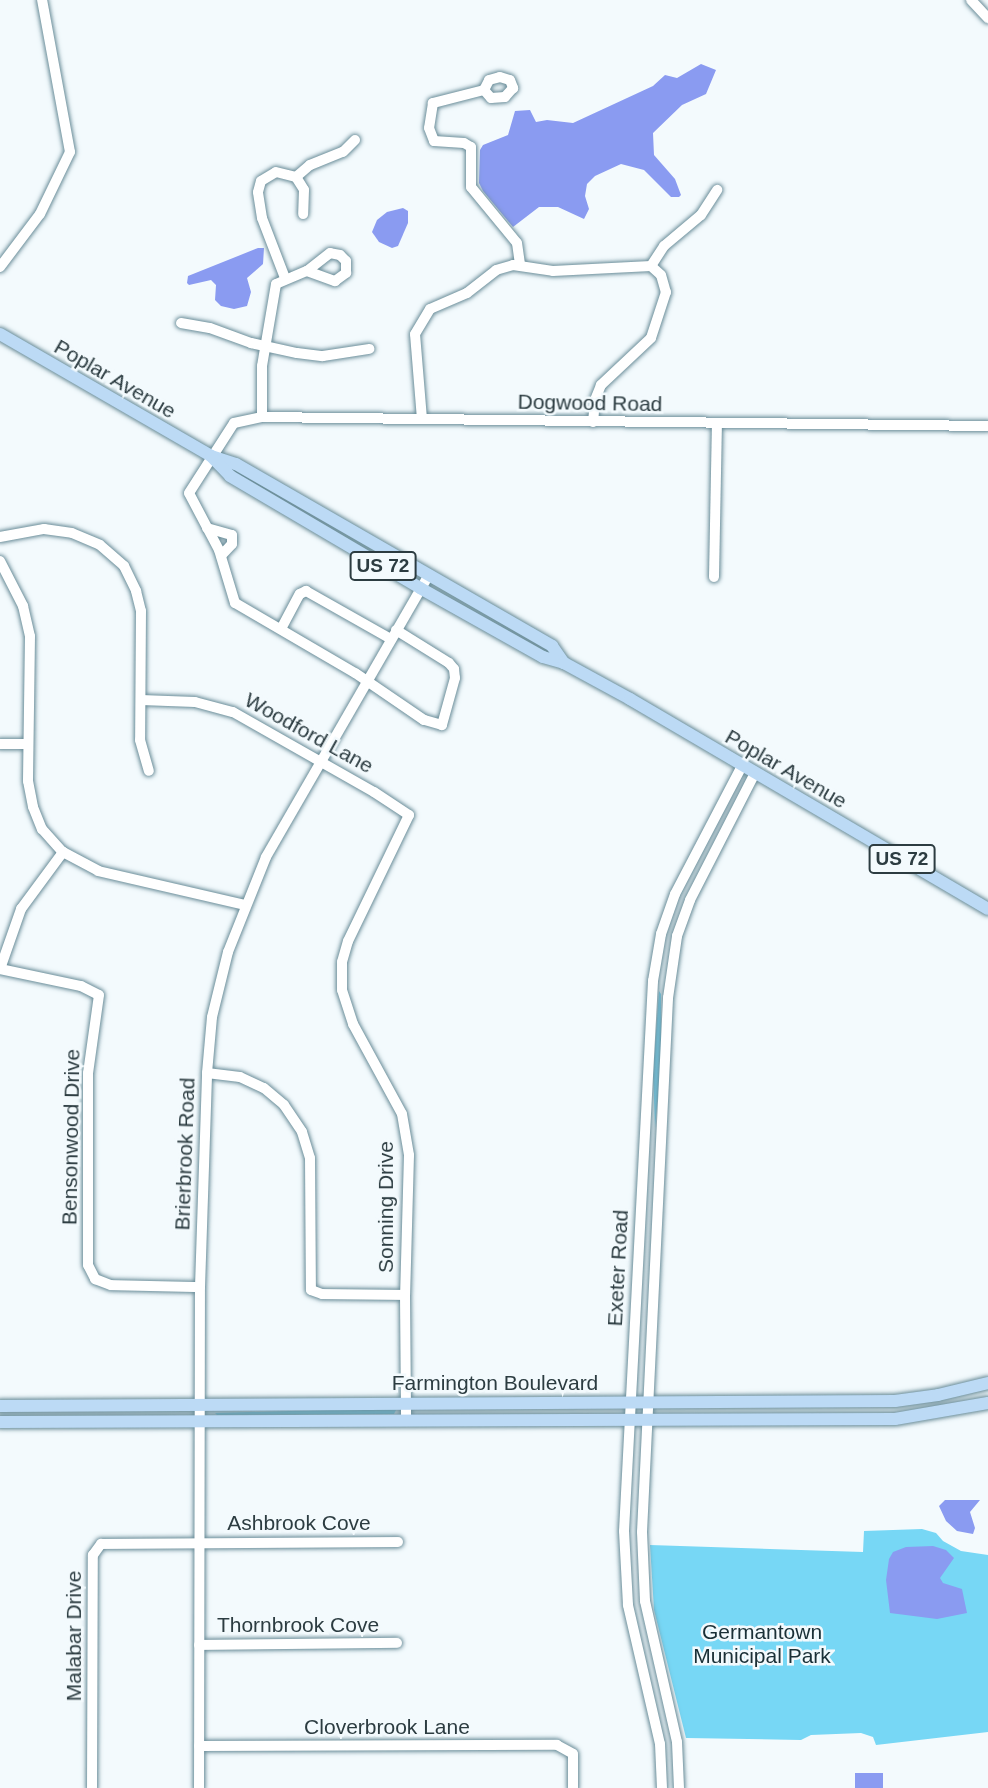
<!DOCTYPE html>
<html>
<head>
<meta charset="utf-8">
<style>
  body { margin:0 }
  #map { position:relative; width:988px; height:1788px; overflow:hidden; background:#f3fafd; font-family:Helvetica,sans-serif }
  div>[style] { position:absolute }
  .green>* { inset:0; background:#77d7f5 }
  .water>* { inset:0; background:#8a9bf1; transform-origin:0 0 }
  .roads { filter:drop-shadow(0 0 2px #6a8d99) drop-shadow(0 0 2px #6a8d99) }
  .minor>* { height:10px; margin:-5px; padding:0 5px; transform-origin:5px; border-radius:5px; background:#fff }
  .major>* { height:12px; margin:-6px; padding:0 6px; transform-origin:6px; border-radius:6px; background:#bcdaf5 }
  span { translate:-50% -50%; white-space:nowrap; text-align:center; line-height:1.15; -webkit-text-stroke:5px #f3fafd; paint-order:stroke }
  .shield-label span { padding:2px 5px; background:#f3fafd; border:2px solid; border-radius:5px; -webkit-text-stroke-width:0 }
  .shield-label { font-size:19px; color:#2c3c41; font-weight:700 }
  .street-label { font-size:21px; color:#2c3c41 }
  .park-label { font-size:21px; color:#1a3037 }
</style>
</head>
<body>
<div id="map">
  <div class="green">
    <i style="clip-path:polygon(659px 991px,661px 994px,661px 1065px,655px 1128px,653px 1073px)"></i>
    <i style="clip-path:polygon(397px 1408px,394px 1414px,217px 1415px,215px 1413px)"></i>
    <i style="clip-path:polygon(922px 1529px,936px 1533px,943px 1541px,961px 1551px,988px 1555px,988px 1732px,876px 1745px,873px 1737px,861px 1733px,811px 1735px,801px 1740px,686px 1738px,654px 1610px,650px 1545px,863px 1552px,864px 1531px)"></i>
  </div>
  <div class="water">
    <i style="clip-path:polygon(701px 64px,716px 70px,706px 94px,682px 105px,653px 133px,654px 155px,675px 179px,681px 195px,679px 197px,671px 197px,644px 170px,621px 164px,595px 176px,587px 184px,585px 196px,589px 209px,584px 219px,558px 207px,539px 207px,513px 227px,483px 191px,479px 183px,480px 150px,483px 145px,508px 135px,515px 111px,530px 110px,536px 122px,547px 120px,573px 123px,653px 86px,665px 75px,677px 78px)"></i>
    <i style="clip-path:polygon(403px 208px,408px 211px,408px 223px,398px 246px,392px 248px,379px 242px,372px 232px,377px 220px,387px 212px)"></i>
    <i style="clip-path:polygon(258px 248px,264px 248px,263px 264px,247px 278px,251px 292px,247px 306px,234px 309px,221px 306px,215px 300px,216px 285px,211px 280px,189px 285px,187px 283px,188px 276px)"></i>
    <i style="clip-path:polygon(945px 1500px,980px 1500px,970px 1512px,975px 1528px,973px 1534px,957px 1531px,946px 1521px,939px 1506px)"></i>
    <i style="clip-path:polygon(933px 1546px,946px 1550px,954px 1558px,940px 1578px,943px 1583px,962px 1589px,967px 1613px,937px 1619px,890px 1613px,886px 1580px,889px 1559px,893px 1552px,906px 1547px)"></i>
    <i style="left:855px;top:1773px;width:28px;height:15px"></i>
  </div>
  <div class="roads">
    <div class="minor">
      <i style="left:971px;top:0;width:25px;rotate:47deg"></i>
      <i style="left:484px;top:90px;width:11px;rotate:-63deg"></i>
      <i style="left:489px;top:80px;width:11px;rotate:-15deg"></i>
      <i style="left:500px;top:77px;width:10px;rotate:17deg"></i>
      <i style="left:510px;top:80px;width:9px;rotate:69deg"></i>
      <i style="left:513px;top:88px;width:12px;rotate:132deg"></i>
      <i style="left:505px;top:97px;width:14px;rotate:176deg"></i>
      <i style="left:491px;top:98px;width:11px;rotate:-131deg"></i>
      <i style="left:484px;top:90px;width:53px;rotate:165.7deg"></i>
      <i style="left:433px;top:103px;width:25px;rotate:99deg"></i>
      <i style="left:429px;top:128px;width:14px;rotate:69deg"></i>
      <i style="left:434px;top:141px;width:30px;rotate:4deg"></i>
      <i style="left:464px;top:143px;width:8px;rotate:30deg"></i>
      <i style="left:471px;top:147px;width:40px;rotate:90deg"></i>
      <i style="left:471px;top:187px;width:72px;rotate:50.6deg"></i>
      <i style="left:517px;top:243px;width:21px;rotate:82deg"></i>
      <i style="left:296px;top:177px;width:18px;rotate:-41deg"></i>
      <i style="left:310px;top:165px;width:35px;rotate:-22deg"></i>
      <i style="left:343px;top:152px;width:17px;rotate:-45deg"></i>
      <i style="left:651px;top:266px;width:24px;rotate:-57deg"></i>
      <i style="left:664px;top:246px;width:48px;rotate:-40deg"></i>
      <i style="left:701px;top:215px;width:30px;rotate:-57deg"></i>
      <i style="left:0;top:267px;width:66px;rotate:-53deg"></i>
      <i style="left:40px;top:214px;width:69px;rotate:-64.2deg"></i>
      <i style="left:70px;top:152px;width:155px;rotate:-100.4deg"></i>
      <i style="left:285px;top:278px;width:64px;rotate:-111deg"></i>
      <i style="left:262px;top:218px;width:26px;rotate:-99deg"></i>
      <i style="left:258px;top:192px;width:11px;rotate:-75deg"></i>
      <i style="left:261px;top:181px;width:17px;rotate:-31deg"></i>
      <i style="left:276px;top:172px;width:21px;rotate:14deg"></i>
      <i style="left:296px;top:177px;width:15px;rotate:58deg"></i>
      <i style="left:304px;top:190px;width:24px;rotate:92deg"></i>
      <i style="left:181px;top:323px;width:29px;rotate:10deg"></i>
      <i style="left:210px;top:328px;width:44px;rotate:20.1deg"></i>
      <i style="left:251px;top:343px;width:47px;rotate:12.3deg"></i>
      <i style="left:297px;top:353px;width:26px;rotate:7deg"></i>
      <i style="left:323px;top:356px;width:47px;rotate:-8.7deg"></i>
      <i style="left:262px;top:417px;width:51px;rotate:-90deg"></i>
      <i style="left:262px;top:366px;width:83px;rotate:-80.3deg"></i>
      <i style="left:276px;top:284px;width:34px;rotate:-23deg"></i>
      <i style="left:307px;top:271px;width:30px;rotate:20deg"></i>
      <i style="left:335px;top:281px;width:14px;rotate:-36deg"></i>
      <i style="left:346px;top:273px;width:12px;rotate:-90deg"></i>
      <i style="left:346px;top:261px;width:8px;rotate:-135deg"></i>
      <i style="left:340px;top:255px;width:10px;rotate:-169deg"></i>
      <i style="left:330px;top:253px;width:29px;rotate:142deg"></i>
      <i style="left:422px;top:419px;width:85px;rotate:-94.7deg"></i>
      <i style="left:415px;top:334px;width:29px;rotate:-59deg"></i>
      <i style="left:430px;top:309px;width:40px;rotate:-23.4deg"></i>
      <i style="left:467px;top:293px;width:37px;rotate:-38deg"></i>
      <i style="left:496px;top:270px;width:18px;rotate:-16deg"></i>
      <i style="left:513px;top:265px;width:40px;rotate:8.5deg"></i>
      <i style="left:553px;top:271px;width:98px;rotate:-2.9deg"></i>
      <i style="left:651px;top:266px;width:13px;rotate:42deg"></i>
      <i style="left:661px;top:275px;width:18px;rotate:74deg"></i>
      <i style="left:666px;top:292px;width:48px;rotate:108.1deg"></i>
      <i style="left:651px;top:338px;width:69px;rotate:136.8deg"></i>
      <i style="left:601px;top:385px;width:16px;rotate:112deg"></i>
      <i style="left:595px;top:400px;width:22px;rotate:95deg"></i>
      <i style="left:207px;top:528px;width:26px;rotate:16deg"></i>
      <i style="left:232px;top:535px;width:9px;rotate:90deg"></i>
      <i style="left:232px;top:544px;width:16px;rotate:133deg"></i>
      <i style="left:0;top:537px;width:45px;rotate:-10.3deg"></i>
      <i style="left:44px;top:529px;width:28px;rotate:8deg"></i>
      <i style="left:72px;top:533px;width:30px;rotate:23deg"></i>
      <i style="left:100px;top:545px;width:32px;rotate:41deg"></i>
      <i style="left:124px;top:566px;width:28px;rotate:64deg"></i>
      <i style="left:136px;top:591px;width:21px;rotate:76deg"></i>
      <i style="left:141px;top:611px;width:129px;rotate:90.4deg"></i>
      <i style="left:140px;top:740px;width:32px;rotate:74deg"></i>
      <i style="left:0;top:561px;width:51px;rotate:62.9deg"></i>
      <i style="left:23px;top:606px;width:31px;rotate:77deg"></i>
      <i style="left:30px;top:636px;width:145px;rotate:90.8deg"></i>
      <i style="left:28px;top:781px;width:26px;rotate:79deg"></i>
      <i style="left:33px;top:807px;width:24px;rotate:68deg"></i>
      <i style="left:42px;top:829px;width:31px;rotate:48deg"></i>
      <i style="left:63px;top:852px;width:40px;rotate:28deg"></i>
      <i style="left:98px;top:871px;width:151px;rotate:13deg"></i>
      <i style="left:714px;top:577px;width:153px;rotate:-88.9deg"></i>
      <i style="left:281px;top:629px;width:40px;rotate:-62deg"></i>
      <i style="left:300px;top:594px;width:7px;rotate:-27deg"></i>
      <i style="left:306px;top:591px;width:98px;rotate:29.5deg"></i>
      <i style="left:396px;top:630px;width:62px;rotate:31.9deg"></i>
      <i style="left:449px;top:663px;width:8px;rotate:50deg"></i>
      <i style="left:454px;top:669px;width:9px;rotate:84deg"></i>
      <i style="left:455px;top:678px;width:49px;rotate:105.5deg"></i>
      <i style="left:442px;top:725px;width:19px;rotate:-164deg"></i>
      <i style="left:424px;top:720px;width:83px;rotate:-145.7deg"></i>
      <i style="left:355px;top:673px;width:139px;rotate:-149.7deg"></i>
      <i style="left:235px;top:603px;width:55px;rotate:-106.8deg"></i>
      <i style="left:219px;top:550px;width:64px;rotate:-117.8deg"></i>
      <i style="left:189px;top:493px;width:83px;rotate:-57.3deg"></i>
      <i style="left:234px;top:423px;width:29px;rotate:-12deg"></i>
      <i style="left:262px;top:417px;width:726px;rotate:0.71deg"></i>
      <i style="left:141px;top:700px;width:54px;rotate:2.1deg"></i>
      <i style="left:195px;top:702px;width:39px;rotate:15deg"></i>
      <i style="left:233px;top:712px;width:162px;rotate:29.6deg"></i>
      <i style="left:374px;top:792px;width:42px;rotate:33.3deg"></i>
      <i style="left:409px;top:815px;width:140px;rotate:115.8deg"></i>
      <i style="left:348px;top:941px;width:22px;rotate:106deg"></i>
      <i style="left:342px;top:962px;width:28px;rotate:90deg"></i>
      <i style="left:342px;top:990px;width:36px;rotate:72deg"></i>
      <i style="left:353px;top:1024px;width:102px;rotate:61.4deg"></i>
      <i style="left:402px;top:1114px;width:42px;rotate:80.3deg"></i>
      <i style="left:409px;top:1155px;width:140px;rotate:91.6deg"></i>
      <i style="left:405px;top:1295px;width:123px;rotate:89.5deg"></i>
      <i style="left:0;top:744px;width:28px"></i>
      <i style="left:0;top:969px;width:83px;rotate:11.9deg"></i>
      <i style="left:81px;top:986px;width:20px;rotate:27deg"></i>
      <i style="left:99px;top:995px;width:79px;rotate:98deg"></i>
      <i style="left:88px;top:1073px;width:192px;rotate:90deg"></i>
      <i style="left:88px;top:1265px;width:16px;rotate:63deg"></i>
      <i style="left:95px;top:1279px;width:17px;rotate:21deg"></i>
      <i style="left:111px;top:1285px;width:89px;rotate:1.3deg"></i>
      <i style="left:0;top:969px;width:64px;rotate:-70.7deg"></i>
      <i style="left:21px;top:909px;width:71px;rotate:-53.6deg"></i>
      <i style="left:207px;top:1073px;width:33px;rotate:7deg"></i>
      <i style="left:240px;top:1077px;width:26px;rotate:25deg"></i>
      <i style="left:264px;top:1088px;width:26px;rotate:40deg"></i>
      <i style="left:284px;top:1105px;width:32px;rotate:56deg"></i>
      <i style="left:302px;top:1132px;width:27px;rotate:73deg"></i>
      <i style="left:310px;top:1158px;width:132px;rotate:89.6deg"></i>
      <i style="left:311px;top:1290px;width:12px;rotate:20deg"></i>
      <i style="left:322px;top:1294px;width:83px;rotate:0.7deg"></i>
      <i style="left:199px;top:1645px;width:198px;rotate:-0.6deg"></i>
      <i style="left:199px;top:1746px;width:358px;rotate:-0.2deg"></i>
      <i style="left:557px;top:1745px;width:18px;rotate:29deg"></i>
      <i style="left:573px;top:1754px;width:34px;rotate:90deg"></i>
      <i style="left:92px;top:1788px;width:233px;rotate:-89.8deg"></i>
      <i style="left:93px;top:1555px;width:14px;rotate:-54deg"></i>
      <i style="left:101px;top:1544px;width:297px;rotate:-0.4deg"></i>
      <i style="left:199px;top:1788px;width:501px;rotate:-89.89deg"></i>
      <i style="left:200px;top:1287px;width:214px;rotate:-88.1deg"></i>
      <i style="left:207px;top:1073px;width:56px;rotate:-84.9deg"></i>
      <i style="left:212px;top:1017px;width:67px;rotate:-76.2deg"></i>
      <i style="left:228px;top:952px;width:102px;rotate:-68.2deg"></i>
      <i style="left:266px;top:857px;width:326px;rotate:-60deg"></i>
      <i style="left:662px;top:1788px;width:44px;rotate:-92.6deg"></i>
      <i style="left:660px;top:1744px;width:143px;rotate:-103deg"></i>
      <i style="left:628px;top:1605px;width:74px;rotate:-93.1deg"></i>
      <i style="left:624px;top:1531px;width:551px;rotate:-86.98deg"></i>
      <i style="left:653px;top:981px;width:48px;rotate:-80.3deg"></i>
      <i style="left:661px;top:934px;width:42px;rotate:-70.7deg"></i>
      <i style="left:675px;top:894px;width:144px;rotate:-62.4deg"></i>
      <i style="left:679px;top:1788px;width:46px;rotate:-92.5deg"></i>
      <i style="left:677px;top:1742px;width:145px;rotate:-102.8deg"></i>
      <i style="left:645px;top:1601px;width:69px;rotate:-92.5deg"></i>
      <i style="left:642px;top:1532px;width:535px;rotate:-87.21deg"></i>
      <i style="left:668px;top:998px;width:63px;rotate:-81.7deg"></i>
      <i style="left:677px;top:936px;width:38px;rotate:-70deg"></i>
      <i style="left:690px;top:900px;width:143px;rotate:-62.9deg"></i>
    </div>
    <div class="major">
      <i style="left:0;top:334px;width:244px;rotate:30deg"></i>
      <i style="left:211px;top:456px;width:26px;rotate:18deg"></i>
      <i style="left:236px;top:464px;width:365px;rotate:29.9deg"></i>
      <i style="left:552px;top:646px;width:21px;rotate:55deg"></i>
      <i style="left:211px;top:456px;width:28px;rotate:46deg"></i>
      <i style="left:230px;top:476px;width:221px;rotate:30.5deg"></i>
      <i style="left:420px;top:588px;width:141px;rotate:29.3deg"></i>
      <i style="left:543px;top:657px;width:22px;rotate:16deg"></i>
      <i style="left:564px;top:663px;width:75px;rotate:28.6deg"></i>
      <i style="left:630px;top:699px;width:415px;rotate:30.4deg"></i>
      <i style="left:0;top:1406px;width:895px;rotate:-0.32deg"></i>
      <i style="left:895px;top:1401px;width:43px;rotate:-7.9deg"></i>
      <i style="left:938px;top:1395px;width:51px;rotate:-13.5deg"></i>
      <i style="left:0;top:1422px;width:895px;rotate:-0.19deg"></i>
      <i style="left:895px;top:1419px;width:94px;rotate:-9.8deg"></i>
    </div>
  </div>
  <div class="shield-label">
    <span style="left:383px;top:566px">US 72</span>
    <span style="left:902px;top:859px">US 72</span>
  </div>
  <div class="street-label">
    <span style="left:115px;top:379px;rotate:30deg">Poplar Avenue</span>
    <span style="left:590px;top:403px;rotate:1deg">Dogwood Road</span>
    <span style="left:309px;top:733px;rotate:29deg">Woodford Lane</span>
    <span style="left:786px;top:769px;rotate:30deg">Poplar Avenue</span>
    <span style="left:71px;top:1137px;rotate:-89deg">Bensonwood Drive</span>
    <span style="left:185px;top:1154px;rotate:-88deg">Brierbrook Road</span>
    <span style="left:386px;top:1207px;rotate:-90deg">Sonning Drive</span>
    <span style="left:618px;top:1268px;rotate:-87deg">Exeter Road</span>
    <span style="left:495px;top:1383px">Farmington Boulevard</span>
    <span style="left:299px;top:1523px">Ashbrook Cove</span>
    <span style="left:298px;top:1625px">Thornbrook Cove</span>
    <span style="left:74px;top:1636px;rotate:-90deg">Malabar Drive</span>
    <span style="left:387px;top:1727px">Cloverbrook Lane</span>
  </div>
  <div class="park-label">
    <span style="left:762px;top:1644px">Germantown<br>Municipal Park</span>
  </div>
</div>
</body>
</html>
